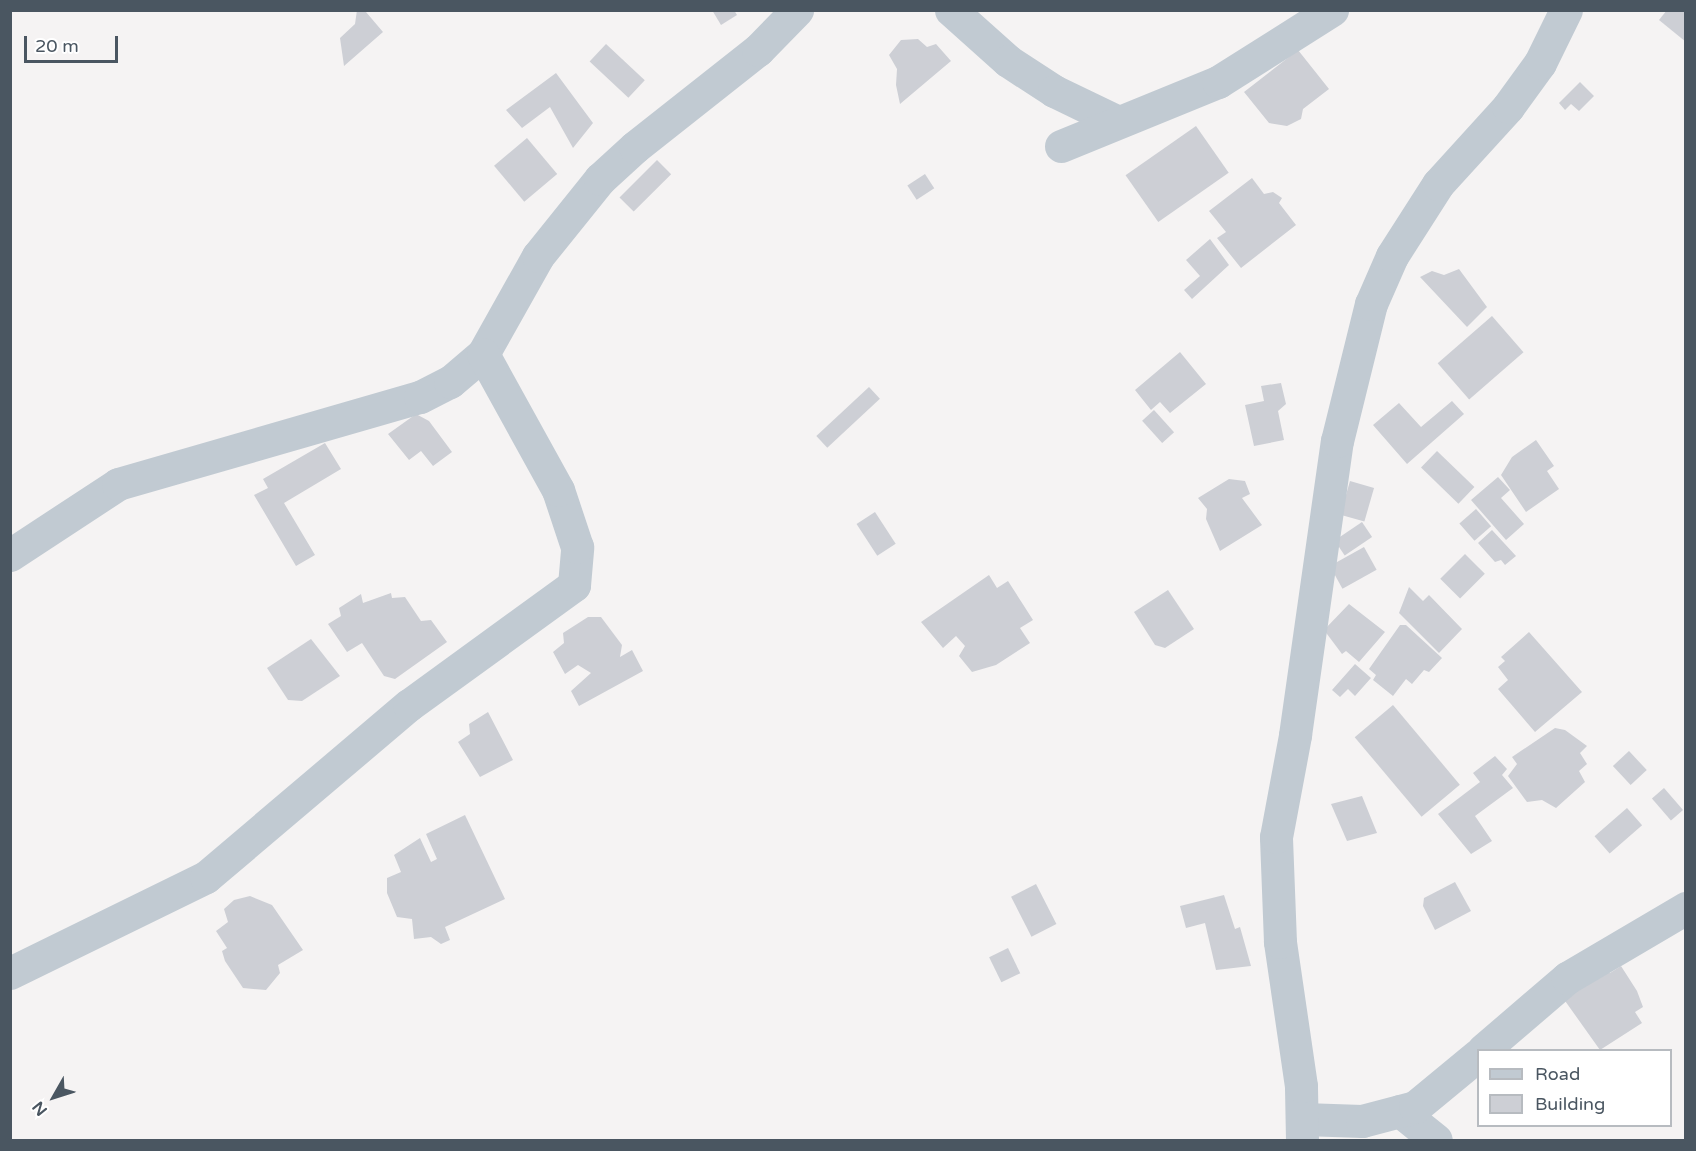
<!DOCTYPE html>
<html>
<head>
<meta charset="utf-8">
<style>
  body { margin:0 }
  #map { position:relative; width:1696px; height:1151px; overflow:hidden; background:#f5f3f3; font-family:"Varela Round",sans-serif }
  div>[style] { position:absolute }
  .building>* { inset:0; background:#cdcfd5; transform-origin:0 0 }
  .street>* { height:33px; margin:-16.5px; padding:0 16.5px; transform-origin:16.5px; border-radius:16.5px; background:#c1cad2 }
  span { translate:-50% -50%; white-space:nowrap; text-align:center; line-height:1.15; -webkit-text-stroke:6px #fff; paint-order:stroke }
  .frame { position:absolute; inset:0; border:12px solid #4a5661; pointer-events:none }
  .legend { position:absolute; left:1477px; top:1049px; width:195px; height:78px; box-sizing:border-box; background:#fff; border:2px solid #b7bbc0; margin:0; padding:8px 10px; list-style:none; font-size:18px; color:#4a5661 }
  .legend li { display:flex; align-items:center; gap:12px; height:30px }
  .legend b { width:30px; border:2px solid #b7bbc0 }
  .north { position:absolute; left:24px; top:1067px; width:60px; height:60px; -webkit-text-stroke:4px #fff; paint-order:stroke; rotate:231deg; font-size:16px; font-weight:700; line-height:24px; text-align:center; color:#4a5661 }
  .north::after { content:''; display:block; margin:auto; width:21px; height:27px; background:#4a5661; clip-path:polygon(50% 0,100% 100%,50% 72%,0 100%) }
  .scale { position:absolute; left:24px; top:36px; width:94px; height:27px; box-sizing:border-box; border:3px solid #4a5661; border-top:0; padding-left:8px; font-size:18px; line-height:21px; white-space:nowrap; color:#4a5661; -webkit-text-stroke:4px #fff; paint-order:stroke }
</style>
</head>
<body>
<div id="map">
  <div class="building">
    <i style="clip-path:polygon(357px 10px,366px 12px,383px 32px,344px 66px,340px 38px,355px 24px)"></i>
    <i style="clip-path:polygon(712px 10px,734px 10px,737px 15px,721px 25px)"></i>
    <i style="clip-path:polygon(1667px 10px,1686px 10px,1686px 42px,1659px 20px)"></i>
    <i style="clip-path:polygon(918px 39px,927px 47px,936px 44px,951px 61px,900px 104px,896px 85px,897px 69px,889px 55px,901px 40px)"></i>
    <i style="left:606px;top:44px;width:53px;height:24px;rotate:43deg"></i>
    <i style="clip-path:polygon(1298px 50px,1329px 89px,1303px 109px,1301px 119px,1287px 126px,1269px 123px,1244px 92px)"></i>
    <i style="clip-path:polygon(556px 73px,593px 123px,573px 148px,550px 107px,522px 128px,506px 110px)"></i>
    <i style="clip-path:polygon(1580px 82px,1594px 96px,1579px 111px,1571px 104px,1565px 110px,1559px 103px)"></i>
    <i style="left:1196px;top:126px;width:57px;height:86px;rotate:55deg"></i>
    <i style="left:527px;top:138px;width:47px;height:43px;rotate:50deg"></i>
    <i style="left:657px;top:160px;width:20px;height:53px;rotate:45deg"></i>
    <i style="left:925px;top:174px;width:17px;height:21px;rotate:57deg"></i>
    <i style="clip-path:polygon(1252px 178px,1264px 194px,1273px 192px,1282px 198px,1279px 203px,1296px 225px,1241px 268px,1217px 238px,1226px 232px,1209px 211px)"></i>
    <i style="clip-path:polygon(1210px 239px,1229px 265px,1192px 299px,1184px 290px,1200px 276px,1186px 260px)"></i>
    <i style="clip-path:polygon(1459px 269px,1487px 307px,1467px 327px,1420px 277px,1432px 271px,1444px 275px)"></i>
    <i style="left:1492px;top:316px;width:48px;height:72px;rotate:49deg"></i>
    <i style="clip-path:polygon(1180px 352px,1206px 384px,1170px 413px,1160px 402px,1151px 410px,1135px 390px)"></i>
    <i style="clip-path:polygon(1281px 383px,1286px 404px,1278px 411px,1284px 440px,1254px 446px,1245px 405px,1264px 401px,1261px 386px)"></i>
    <i style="left:869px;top:387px;width:16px;height:72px;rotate:47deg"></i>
    <i style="clip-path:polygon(1452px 401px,1464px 414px,1407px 464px,1373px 425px,1399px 403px,1421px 427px)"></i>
    <i style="left:1154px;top:410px;width:30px;height:16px;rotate:48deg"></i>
    <i style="clip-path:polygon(416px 414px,429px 421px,452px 452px,433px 466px,421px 451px,409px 460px,388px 434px)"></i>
    <i style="clip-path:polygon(1536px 440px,1554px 466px,1547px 471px,1559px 489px,1526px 512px,1501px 475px,1512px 457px)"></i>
    <i style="clip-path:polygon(325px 443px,341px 469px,284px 503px,315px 555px,296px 566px,254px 495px,268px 488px,263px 479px)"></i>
    <i style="left:1437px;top:451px;width:52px;height:23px;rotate:44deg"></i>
    <i style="clip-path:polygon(1498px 477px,1510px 490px,1501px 498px,1524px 524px,1506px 540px,1471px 500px)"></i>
    <i style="clip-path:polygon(1229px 479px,1245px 481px,1250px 494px,1242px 498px,1262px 525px,1220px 551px,1206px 519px,1207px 509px,1198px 498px)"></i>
    <i style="left:1350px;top:481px;width:25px;height:35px;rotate:16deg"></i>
    <i style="left:1476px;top:509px;width:23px;height:22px;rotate:49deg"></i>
    <i style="left:875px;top:512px;width:38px;height:22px;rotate:57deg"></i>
    <i style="left:1362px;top:522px;width:18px;height:33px;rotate:56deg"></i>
    <i style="clip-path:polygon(1492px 530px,1516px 556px,1505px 565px,1501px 560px,1495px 562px,1478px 543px)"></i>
    <i style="left:1364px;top:547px;width:26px;height:39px;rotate:61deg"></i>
    <i style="left:1465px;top:554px;width:28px;height:35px;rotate:45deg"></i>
    <i style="clip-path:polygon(989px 575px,997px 588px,1008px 581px,1033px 620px,1020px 628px,1030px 643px,996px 665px,972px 672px,959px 656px,965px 646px,956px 636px,943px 648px,921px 622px)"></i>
    <i style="clip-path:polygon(1409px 587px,1423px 601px,1429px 595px,1462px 629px,1439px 653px,1399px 613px)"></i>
    <i style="clip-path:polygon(1168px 590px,1194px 629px,1165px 648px,1155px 645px,1134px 612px)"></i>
    <i style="clip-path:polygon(391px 593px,392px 598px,405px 597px,421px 621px,431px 620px,447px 642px,395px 679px,384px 676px,362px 643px,347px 652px,328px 624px,341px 616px,339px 608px,361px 594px,363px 603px)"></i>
    <i style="clip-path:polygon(1349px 604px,1385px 632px,1359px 662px,1346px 651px,1342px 654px,1324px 630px)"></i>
    <i style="clip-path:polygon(588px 617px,601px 617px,622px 645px,620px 657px,632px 650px,643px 671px,579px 706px,571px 691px,591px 673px,578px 665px,565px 674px,553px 652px,564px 643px,563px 633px)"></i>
    <i style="clip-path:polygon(1400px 625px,1406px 625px,1442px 658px,1429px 672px,1424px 670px,1412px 684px,1406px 679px,1393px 696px,1373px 680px,1376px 675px,1369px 669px)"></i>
    <i style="clip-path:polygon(1529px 632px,1582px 692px,1535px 732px,1498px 689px,1508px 680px,1498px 667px,1505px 661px,1501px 657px)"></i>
    <i style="clip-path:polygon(311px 639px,340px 676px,302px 701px,288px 700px,267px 668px)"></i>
    <i style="clip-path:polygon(1355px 664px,1371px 678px,1355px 696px,1348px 689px,1340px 697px,1332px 690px)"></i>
    <i style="left:1393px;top:705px;width:104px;height:50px;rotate:50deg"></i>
    <i style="clip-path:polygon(488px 712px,513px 760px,480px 777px,458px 742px,470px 734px,469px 724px)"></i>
    <i style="clip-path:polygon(1555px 728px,1565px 730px,1587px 746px,1580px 753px,1587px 764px,1579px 771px,1585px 782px,1556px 808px,1542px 800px,1527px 802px,1508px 776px,1517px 764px,1512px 757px)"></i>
    <i style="left:1629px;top:751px;width:26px;height:22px;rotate:47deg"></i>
    <i style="clip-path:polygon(1495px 756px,1507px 769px,1502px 775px,1513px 788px,1475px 816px,1492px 841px,1471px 854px,1438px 814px,1480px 782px,1473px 773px)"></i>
    <i style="left:1664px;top:788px;width:29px;height:16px;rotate:49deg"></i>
    <i style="clip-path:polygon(1362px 796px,1377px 833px,1347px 841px,1331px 804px)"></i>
    <i style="left:1627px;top:808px;width:23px;height:43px;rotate:49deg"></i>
    <i style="clip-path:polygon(465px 815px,505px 899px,445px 927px,450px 940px,441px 944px,431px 937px,414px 939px,412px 919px,397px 917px,387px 893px,387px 878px,401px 872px,394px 855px,420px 838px,431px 862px,437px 859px,426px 834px)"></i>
    <i style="clip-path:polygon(1455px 882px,1471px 911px,1435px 930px,1423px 906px,1424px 898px)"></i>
    <i style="left:1036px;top:884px;width:45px;height:28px;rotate:63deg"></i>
    <i style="clip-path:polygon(1224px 895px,1235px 929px,1240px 927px,1251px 966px,1216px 970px,1205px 923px,1186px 928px,1180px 906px)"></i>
    <i style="clip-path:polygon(250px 896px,272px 905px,303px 950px,278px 965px,280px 973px,266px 990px,243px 988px,225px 961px,222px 951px,227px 948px,216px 931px,228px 922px,224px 909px,234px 900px)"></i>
    <i style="left:1008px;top:948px;width:28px;height:21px;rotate:64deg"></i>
    <i style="clip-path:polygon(1621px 966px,1637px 991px,1643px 1007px,1635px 1012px,1642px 1023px,1600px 1050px,1563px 998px,1606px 971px,1610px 973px)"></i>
  </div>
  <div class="street">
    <i style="left:951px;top:10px;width:76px;rotate:41.8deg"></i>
    <i style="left:1008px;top:61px;width:55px;rotate:33.1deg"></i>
    <i style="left:1054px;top:91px;width:71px;rotate:25.8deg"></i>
    <i style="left:1061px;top:146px;width:170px;rotate:-22.2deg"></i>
    <i style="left:1218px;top:82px;width:135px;rotate:-32.3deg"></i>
    <i style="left:10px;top:555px;width:129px;rotate:-33.3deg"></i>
    <i style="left:118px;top:484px;width:314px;rotate:-16.1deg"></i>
    <i style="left:420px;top:397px;width:34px;rotate:-27deg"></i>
    <i style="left:450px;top:382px;width:43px;rotate:-40.3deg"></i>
    <i style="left:483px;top:354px;width:112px;rotate:-60.7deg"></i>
    <i style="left:538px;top:256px;width:99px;rotate:-51.2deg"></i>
    <i style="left:600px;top:179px;width:47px;rotate:-42.4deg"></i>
    <i style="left:635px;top:147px;width:157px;rotate:-38.3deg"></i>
    <i style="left:758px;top:50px;width:56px;rotate:-45.7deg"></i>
    <i style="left:10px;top:973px;width:218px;rotate:-26.1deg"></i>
    <i style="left:206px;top:877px;width:266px;rotate:-40.3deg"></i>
    <i style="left:409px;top:705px;width:204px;rotate:-36deg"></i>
    <i style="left:574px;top:585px;width:38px;rotate:-85deg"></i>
    <i style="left:577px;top:547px;width:60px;rotate:-108.4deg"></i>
    <i style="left:558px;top:490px;width:155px;rotate:-118.9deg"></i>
    <i style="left:1483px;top:1050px;width:111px;rotate:-40.6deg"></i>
    <i style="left:1567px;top:978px;width:138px;rotate:-30.5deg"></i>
    <i style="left:1400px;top:1111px;width:46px;rotate:38.9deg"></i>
    <i style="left:1303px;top:1119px;width:59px;rotate:1.9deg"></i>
    <i style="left:1362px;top:1121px;width:55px;rotate:-14.8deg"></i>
    <i style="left:1415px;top:1107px;width:82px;rotate:-39.5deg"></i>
    <i style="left:1302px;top:1140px;width:54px;rotate:-91.1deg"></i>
    <i style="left:1301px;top:1086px;width:146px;rotate:-98.3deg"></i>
    <i style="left:1280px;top:942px;width:105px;rotate:-92.2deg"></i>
    <i style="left:1276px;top:837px;width:104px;rotate:-79.4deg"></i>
    <i style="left:1295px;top:735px;width:297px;rotate:-81.9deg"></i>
    <i style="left:1337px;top:441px;width:141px;rotate:-76.1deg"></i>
    <i style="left:1371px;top:304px;width:52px;rotate:-66.4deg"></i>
    <i style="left:1392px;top:256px;width:85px;rotate:-57.4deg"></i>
    <i style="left:1438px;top:184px;width:104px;rotate:-47.7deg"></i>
    <i style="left:1508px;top:107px;width:54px;rotate:-54deg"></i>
    <i style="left:1540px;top:63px;width:59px;rotate:-63.9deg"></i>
  </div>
  <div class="frame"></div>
  <ul class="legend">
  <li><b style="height:8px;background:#c1cad2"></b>Road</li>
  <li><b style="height:16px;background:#cdcfd5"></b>Building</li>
  </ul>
  <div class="north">N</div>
  <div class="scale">20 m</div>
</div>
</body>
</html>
